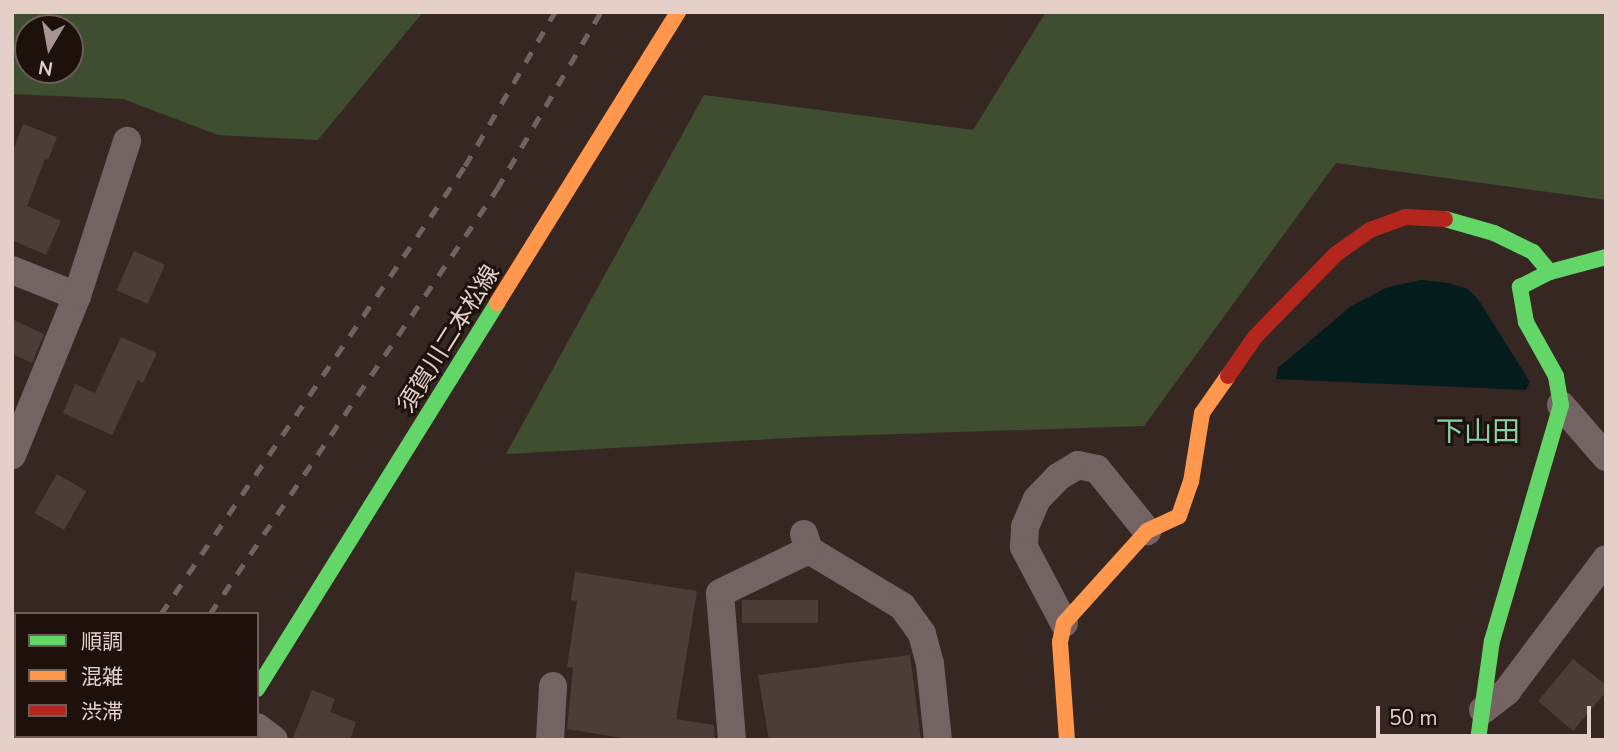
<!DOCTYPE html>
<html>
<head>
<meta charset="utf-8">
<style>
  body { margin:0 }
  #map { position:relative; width:1618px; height:752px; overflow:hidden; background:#372722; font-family:"Nunito Sans","Noto Sans JP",sans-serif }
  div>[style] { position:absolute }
  .green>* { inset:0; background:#3f4e2e }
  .water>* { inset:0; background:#051c1d }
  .building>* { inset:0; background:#4c3d38; transform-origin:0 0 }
  .street>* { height:28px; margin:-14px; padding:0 14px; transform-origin:14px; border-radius:14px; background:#736363 }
  .fast>* { height:16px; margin:-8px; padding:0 8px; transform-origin:8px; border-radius:8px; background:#63d668 }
  .slow>* { height:16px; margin:-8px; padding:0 8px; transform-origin:8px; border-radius:8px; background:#ff974d }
  .jam>* { height:16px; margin:-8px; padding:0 8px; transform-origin:8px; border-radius:8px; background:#b3261e }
  .rail>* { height:5px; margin-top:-2.5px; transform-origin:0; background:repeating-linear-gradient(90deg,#706260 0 12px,transparent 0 24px) }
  span { translate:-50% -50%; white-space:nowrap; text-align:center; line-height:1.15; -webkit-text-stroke:6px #1e110c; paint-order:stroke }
  .street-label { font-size:24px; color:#e4d0c9 }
  .quarter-label { font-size:28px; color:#86d2a5 }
  .frame { position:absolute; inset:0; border:14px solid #e4d0c9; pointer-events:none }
  .legend { position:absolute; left:14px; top:612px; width:245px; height:126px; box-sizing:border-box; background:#1e110c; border:2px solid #6d5d58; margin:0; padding:9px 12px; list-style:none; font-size:21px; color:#e4d0c9 }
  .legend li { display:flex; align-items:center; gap:14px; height:35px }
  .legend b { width:35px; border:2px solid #6d5d58 }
  .north { position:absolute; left:14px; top:14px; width:70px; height:70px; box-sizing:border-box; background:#1e110c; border:2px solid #6d5d58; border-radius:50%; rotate:190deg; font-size:19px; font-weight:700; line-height:28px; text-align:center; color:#e4d0c9 }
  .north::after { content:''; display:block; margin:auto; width:24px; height:32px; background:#a7958f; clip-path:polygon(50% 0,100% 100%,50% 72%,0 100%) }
  .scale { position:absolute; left:1376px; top:706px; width:215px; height:32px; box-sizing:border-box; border:4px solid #e4d0c9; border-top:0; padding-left:9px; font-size:21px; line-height:24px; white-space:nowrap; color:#e4d0c9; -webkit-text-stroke:5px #1e110c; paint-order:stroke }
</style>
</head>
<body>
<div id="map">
  <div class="green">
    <i style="clip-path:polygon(evenodd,12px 12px,423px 12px,318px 140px,218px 135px,123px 99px,12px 94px,12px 12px,28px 28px,70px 28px,70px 70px,28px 70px,28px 28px)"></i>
    <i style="clip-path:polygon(1046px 12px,1606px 12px,1606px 200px,1336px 163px,1144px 426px,807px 437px,506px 454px,704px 95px,973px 130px)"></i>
  </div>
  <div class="water">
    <i style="clip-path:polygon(1421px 280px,1449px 283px,1468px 289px,1478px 299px,1530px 382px,1526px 390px,1276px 379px,1278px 368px,1351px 306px,1388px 287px)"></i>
  </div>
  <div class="building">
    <i style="clip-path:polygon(23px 124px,57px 137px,48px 160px,45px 159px,27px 206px,61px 221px,46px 255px,12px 240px,12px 153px)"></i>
    <i style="left:134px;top:251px;width:34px;height:43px;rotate:24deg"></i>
    <i style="clip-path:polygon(12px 319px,44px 334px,32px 363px,12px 354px)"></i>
    <i style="clip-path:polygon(121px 337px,157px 353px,143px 383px,138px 380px,112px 435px,63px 413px,75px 384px,95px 393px)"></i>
    <i style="left:57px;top:474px;width:34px;height:45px;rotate:30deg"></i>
    <i style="clip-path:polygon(575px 572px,697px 591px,676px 719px,714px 725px,715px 740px,635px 740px,567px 729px,573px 668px,567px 667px,577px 601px,571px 600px)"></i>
    <i style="left:818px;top:600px;width:23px;height:76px;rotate:90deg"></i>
    <i style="clip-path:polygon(910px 655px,921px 740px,769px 740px,758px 675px)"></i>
    <i style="clip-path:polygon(1573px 659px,1606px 685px,1606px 692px,1573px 731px,1538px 701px)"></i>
    <i style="clip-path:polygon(312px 690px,335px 699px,330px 712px,356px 722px,350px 740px,292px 740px)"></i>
  </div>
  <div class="street">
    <i style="left:12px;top:270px;width:70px;rotate:21.8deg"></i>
    <i style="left:77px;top:296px;width:172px;rotate:112.2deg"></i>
    <i style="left:77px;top:296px;width:163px;rotate:-72.1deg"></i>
    <i style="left:1561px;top:405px;width:69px;rotate:49.1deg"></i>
    <i style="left:804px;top:534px;width:17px;rotate:73deg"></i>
    <i style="left:809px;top:550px;width:109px;rotate:31.1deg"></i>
    <i style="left:902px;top:606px;width:34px;rotate:54deg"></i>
    <i style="left:922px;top:634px;width:31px;rotate:75deg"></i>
    <i style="left:930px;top:664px;width:76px;rotate:84deg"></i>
    <i style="left:1064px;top:623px;width:86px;rotate:-117.8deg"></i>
    <i style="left:1024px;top:547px;width:20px;rotate:-87deg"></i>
    <i style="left:1025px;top:527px;width:30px;rotate:-67deg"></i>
    <i style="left:1037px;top:499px;width:30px;rotate:-46deg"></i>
    <i style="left:1058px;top:477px;width:23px;rotate:-31deg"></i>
    <i style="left:1078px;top:465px;width:19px;rotate:12deg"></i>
    <i style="left:1097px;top:469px;width:80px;rotate:51.1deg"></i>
    <i style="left:1483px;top:710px;width:31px;rotate:-38deg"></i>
    <i style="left:1507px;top:691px;width:165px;rotate:-53.1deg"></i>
    <i style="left:257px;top:727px;width:21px;rotate:37deg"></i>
    <i style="left:550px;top:740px;width:54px;rotate:-86.8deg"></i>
    <i style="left:732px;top:740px;width:147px;rotate:-94.7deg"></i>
    <i style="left:720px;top:593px;width:99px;rotate:-25.8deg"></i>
  </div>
  <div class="fast">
    <i style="left:1445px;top:219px;width:51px;rotate:15.9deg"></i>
    <i style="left:1494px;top:233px;width:43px;rotate:26deg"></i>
    <i style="left:1533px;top:252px;width:26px;rotate:50deg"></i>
    <i style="left:257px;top:689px;width:455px;rotate:-58.1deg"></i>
    <i style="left:229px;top:740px;width:4px;rotate:-76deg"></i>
    <i style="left:1478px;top:740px;width:100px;rotate:-82deg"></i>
    <i style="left:1492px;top:641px;width:246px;rotate:-73.7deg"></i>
    <i style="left:1561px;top:405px;width:29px;rotate:-100deg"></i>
    <i style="left:1556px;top:376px;width:62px;rotate:-119.1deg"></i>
    <i style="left:1526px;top:322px;width:36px;rotate:-100deg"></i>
    <i style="left:1520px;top:287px;width:34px;rotate:-27deg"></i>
    <i style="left:1550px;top:272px;width:58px;rotate:-15deg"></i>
  </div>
  <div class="slow">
    <i style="left:497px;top:303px;width:343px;rotate:-58.1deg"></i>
    <i style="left:1067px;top:740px;width:98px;rotate:-94.1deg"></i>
    <i style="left:1060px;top:642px;width:19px;rotate:-78deg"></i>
    <i style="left:1064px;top:623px;width:124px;rotate:-47.9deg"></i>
    <i style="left:1147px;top:531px;width:35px;rotate:-25deg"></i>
    <i style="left:1179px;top:516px;width:36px;rotate:-71deg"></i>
    <i style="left:1191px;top:482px;width:70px;rotate:-80.9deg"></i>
    <i style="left:1202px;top:413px;width:45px;rotate:-54.9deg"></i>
  </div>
  <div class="jam">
    <i style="left:1228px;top:376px;width:47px;rotate:-55.3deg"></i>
    <i style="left:1255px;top:337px;width:116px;rotate:-45.7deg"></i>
    <i style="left:1336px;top:254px;width:42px;rotate:-35.2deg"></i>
    <i style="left:1370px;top:230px;width:37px;rotate:-20deg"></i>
    <i style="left:1405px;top:217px;width:40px;rotate:2.9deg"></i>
  </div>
  <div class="rail">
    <i style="left:161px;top:614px;width:541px;rotate:-55.84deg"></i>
    <i style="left:465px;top:166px;width:178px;rotate:-59.7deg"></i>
    <i style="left:210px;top:614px;width:513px;rotate:-55.97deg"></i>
    <i style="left:497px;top:189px;width:205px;rotate:-59.6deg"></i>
    <i style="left:74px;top:740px;width:5px;rotate:-53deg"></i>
    <i style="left:125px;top:740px;width:4px;rotate:-63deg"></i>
  </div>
  <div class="street-label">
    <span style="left:449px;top:339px;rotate:-58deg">須賀川二本松線</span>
  </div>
  <div class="quarter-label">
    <span style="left:1478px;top:432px">下山田</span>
  </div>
  <div class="frame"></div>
  <ul class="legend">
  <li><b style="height:9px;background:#63d668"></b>順調</li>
  <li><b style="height:9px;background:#ff974d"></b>混雑</li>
  <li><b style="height:9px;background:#b3261e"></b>渋滞</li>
  </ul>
  <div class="north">N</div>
  <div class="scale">50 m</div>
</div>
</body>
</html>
